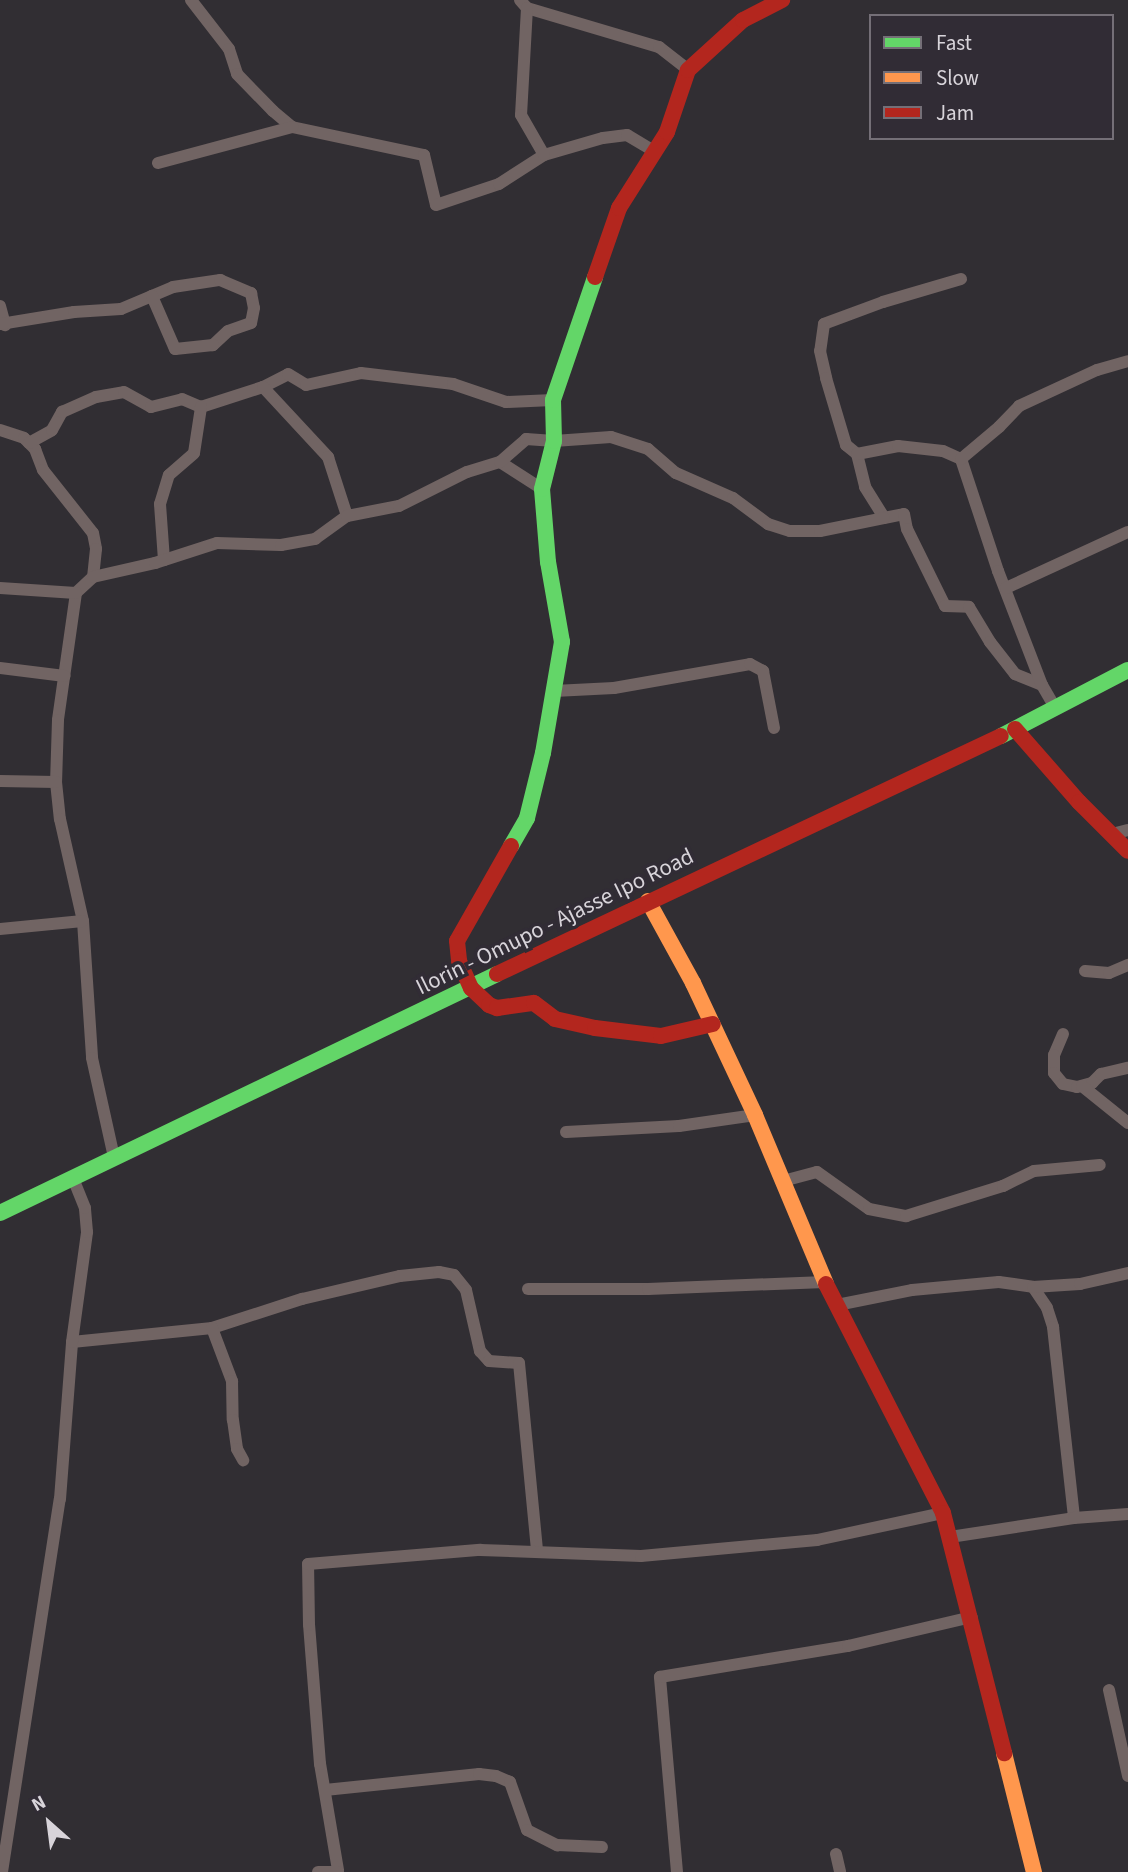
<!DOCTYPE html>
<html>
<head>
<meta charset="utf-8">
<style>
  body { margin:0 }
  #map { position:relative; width:1128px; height:1872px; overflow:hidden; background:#312e33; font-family:"Source Sans 3",sans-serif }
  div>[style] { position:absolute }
  .street>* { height:12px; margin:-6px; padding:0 6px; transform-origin:6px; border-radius:6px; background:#716463 }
  .fast>* { height:16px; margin:-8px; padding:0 8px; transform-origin:8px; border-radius:8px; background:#63d668 }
  .slow>* { height:16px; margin:-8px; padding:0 8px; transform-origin:8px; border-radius:8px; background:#ff974d }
  .jam>* { height:16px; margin:-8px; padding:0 8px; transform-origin:8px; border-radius:8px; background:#b3261e }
  span { translate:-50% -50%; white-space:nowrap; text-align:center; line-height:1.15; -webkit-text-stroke:7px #312c35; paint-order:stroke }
  .street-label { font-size:23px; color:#d8d4da }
  .legend { position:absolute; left:869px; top:14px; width:245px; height:126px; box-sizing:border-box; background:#312c35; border:2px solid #746f77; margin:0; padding:9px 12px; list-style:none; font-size:21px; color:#d8d4da }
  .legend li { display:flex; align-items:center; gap:14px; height:35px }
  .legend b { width:35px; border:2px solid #746f77 }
  .north { position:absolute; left:14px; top:1788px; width:70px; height:70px; -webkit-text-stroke:5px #312c35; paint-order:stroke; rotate:332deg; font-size:19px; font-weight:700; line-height:28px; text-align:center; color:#d8d4da }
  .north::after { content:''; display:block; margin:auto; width:24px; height:32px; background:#d8d4da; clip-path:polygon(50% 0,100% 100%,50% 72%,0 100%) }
</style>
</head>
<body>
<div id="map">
  <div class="street">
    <i style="left:191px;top:0;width:62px;rotate:52.2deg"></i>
    <i style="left:229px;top:49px;width:26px;rotate:72deg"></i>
    <i style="left:237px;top:74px;width:52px;rotate:45.8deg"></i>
    <i style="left:273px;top:111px;width:25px;rotate:40deg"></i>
    <i style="left:292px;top:127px;width:135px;rotate:12deg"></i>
    <i style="left:424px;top:155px;width:51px;rotate:76.5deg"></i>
    <i style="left:436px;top:205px;width:66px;rotate:-18.4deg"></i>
    <i style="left:499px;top:184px;width:54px;rotate:-32.8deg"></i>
    <i style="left:544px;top:155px;width:61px;rotate:-16.1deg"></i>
    <i style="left:603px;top:138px;width:24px;rotate:-7deg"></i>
    <i style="left:627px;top:135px;width:31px;rotate:31deg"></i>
    <i style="left:520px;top:0;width:11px;rotate:49deg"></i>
    <i style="left:527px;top:8px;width:138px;rotate:16.5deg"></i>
    <i style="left:659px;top:47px;width:37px;rotate:38deg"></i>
    <i style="left:527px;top:8px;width:107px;rotate:93.2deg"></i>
    <i style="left:521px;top:115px;width:46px;rotate:60.1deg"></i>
    <i style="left:158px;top:163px;width:139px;rotate:-15deg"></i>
    <i style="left:961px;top:279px;width:81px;rotate:163.6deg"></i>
    <i style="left:883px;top:302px;width:63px;rotate:159.6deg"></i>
    <i style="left:824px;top:324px;width:27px;rotate:98deg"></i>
    <i style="left:820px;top:351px;width:28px;rotate:77deg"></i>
    <i style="left:826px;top:378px;width:70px;rotate:73.4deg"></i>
    <i style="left:846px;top:445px;width:14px;rotate:39deg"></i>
    <i style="left:857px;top:454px;width:34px;rotate:76deg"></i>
    <i style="left:865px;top:487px;width:36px;rotate:58deg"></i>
    <i style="left:884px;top:518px;width:20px;rotate:-11deg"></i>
    <i style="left:904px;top:514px;width:15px;rotate:79deg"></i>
    <i style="left:907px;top:529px;width:86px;rotate:63.7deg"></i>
    <i style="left:945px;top:606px;width:24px;rotate:2deg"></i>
    <i style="left:969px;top:607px;width:41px;rotate:59deg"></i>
    <i style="left:990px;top:642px;width:41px;rotate:52deg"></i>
    <i style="left:1015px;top:674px;width:29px;rotate:22deg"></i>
    <i style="left:1042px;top:685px;width:24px;rotate:60deg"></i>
    <i style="left:0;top:306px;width:20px;rotate:75deg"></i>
    <i style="left:0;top:324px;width:75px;rotate:-9.2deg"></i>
    <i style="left:74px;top:312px;width:47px;rotate:-3.7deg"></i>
    <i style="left:121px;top:309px;width:56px;rotate:-22.9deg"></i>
    <i style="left:173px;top:287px;width:48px;rotate:-8.5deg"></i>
    <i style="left:220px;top:280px;width:34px;rotate:23deg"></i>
    <i style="left:251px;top:293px;width:15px;rotate:79deg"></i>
    <i style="left:254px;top:308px;width:15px;rotate:101deg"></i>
    <i style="left:251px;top:323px;width:24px;rotate:161deg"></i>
    <i style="left:228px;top:331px;width:21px;rotate:137deg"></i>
    <i style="left:213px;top:345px;width:38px;rotate:174deg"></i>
    <i style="left:175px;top:349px;width:58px;rotate:-113.5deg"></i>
    <i style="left:263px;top:387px;width:28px;rotate:-27deg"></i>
    <i style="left:288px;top:374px;width:21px;rotate:31deg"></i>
    <i style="left:306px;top:385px;width:56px;rotate:-12.3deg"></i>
    <i style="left:361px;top:373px;width:93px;rotate:6.8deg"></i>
    <i style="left:453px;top:384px;width:56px;rotate:18.8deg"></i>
    <i style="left:506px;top:402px;width:47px;rotate:-2.4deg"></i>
    <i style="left:0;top:430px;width:25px;rotate:18deg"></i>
    <i style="left:24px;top:438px;width:16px;rotate:45deg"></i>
    <i style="left:35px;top:449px;width:22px;rotate:69deg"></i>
    <i style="left:43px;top:470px;width:80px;rotate:51.6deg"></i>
    <i style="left:93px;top:533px;width:16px;rotate:79deg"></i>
    <i style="left:96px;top:549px;width:28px;rotate:96deg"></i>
    <i style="left:93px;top:577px;width:23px;rotate:137deg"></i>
    <i style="left:76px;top:593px;width:128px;rotate:98.1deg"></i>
    <i style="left:58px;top:720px;width:62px;rotate:91.8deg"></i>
    <i style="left:56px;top:782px;width:37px;rotate:84deg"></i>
    <i style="left:60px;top:819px;width:105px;rotate:77.3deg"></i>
    <i style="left:83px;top:921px;width:137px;rotate:86.2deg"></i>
    <i style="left:92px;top:1058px;width:101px;rotate:77.5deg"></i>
    <i style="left:29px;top:443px;width:26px;rotate:-29deg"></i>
    <i style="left:52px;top:430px;width:21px;rotate:-61deg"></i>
    <i style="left:62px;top:412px;width:37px;rotate:-24deg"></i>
    <i style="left:96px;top:397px;width:28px;rotate:-10deg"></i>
    <i style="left:124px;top:392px;width:31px;rotate:29deg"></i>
    <i style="left:151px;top:407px;width:32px;rotate:-14deg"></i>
    <i style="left:182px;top:399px;width:21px;rotate:23deg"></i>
    <i style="left:201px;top:407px;width:65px;rotate:-17.9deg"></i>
    <i style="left:263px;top:387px;width:96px;rotate:47.1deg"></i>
    <i style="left:328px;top:457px;width:62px;rotate:72.1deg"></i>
    <i style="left:857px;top:454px;width:42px;rotate:-11deg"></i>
    <i style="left:898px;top:446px;width:45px;rotate:6.3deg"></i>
    <i style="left:943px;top:451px;width:20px;rotate:24deg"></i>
    <i style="left:961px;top:459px;width:118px;rotate:71.7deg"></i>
    <i style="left:998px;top:571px;width:122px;rotate:68.9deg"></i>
    <i style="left:961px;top:459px;width:50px;rotate:-40.1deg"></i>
    <i style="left:999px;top:427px;width:29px;rotate:-46deg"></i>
    <i style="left:1019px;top:406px;width:86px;rotate:-24.8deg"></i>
    <i style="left:1097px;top:370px;width:32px;rotate:-16deg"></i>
    <i style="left:500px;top:462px;width:50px;rotate:32.7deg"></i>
    <i style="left:164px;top:560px;width:56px;rotate:-94.1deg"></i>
    <i style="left:160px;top:504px;width:30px;rotate:-73deg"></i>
    <i style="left:169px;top:475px;width:33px;rotate:-41deg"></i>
    <i style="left:194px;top:453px;width:47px;rotate:-81.3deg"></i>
    <i style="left:93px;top:577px;width:64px;rotate:-12.7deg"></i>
    <i style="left:155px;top:563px;width:65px;rotate:-17.9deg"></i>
    <i style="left:217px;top:543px;width:64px;rotate:1.8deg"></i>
    <i style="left:281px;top:545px;width:35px;rotate:-10deg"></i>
    <i style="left:315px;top:539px;width:39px;rotate:-36deg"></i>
    <i style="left:347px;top:516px;width:53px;rotate:-10.9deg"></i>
    <i style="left:399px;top:506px;width:76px;rotate:-26.6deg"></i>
    <i style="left:467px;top:472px;width:34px;rotate:-17deg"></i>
    <i style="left:500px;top:462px;width:35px;rotate:-41deg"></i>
    <i style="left:526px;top:439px;width:28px;rotate:4deg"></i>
    <i style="left:554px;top:441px;width:57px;rotate:-4deg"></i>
    <i style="left:611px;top:437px;width:39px;rotate:18deg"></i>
    <i style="left:648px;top:449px;width:37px;rotate:41deg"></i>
    <i style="left:676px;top:473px;width:62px;rotate:23.7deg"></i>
    <i style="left:733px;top:498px;width:44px;rotate:36.6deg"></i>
    <i style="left:768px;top:524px;width:23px;rotate:18deg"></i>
    <i style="left:790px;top:531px;width:30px"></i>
    <i style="left:820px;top:531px;width:65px;rotate:-11.5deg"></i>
    <i style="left:0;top:588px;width:76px;rotate:3.8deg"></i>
    <i style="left:1006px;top:588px;width:134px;rotate:-24.7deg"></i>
    <i style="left:0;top:668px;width:65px;rotate:7deg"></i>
    <i style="left:554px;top:691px;width:60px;rotate:-2.9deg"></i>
    <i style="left:614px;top:688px;width:138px;rotate:-10deg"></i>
    <i style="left:750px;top:664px;width:15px;rotate:28deg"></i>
    <i style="left:763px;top:671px;width:58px;rotate:79.1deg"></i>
    <i style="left:0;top:781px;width:56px;rotate:1deg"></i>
    <i style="left:1112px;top:834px;width:16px;rotate:-14deg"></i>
    <i style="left:0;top:929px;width:83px;rotate:-5.5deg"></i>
    <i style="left:1085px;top:971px;width:24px;rotate:5deg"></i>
    <i style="left:1109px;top:973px;width:21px;rotate:-23deg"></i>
    <i style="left:1063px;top:1034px;width:23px;rotate:113deg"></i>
    <i style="left:1054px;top:1055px;width:18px;rotate:90deg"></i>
    <i style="left:1054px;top:1073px;width:14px;rotate:51deg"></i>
    <i style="left:1063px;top:1084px;width:14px;rotate:12deg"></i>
    <i style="left:1077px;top:1087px;width:16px;rotate:-15deg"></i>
    <i style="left:1092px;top:1083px;width:13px;rotate:-45deg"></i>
    <i style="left:1101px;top:1074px;width:28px;rotate:-13deg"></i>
    <i style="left:1082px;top:1086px;width:59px;rotate:38.8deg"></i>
    <i style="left:566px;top:1132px;width:113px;rotate:-3deg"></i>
    <i style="left:679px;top:1126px;width:77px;rotate:-8.2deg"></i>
    <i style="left:783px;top:1181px;width:35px;rotate:-15deg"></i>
    <i style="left:817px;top:1172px;width:64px;rotate:35.4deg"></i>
    <i style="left:869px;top:1209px;width:38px;rotate:11deg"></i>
    <i style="left:906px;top:1216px;width:102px;rotate:-17.2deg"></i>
    <i style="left:1003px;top:1186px;width:34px;rotate:-26deg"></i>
    <i style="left:1034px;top:1171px;width:66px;rotate:-5.2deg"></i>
    <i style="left:1033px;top:1287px;width:25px;rotate:56deg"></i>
    <i style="left:1047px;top:1308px;width:20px;rotate:72deg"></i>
    <i style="left:1053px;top:1327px;width:192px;rotate:83.7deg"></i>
    <i style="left:528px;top:1289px;width:120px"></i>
    <i style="left:648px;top:1289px;width:177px;rotate:-2.3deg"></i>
    <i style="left:837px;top:1305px;width:76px;rotate:-11.3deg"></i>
    <i style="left:912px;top:1290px;width:87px;rotate:-5.3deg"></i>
    <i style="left:999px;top:1282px;width:34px;rotate:8deg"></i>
    <i style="left:1033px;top:1287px;width:47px;rotate:-3.7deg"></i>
    <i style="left:1080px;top:1284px;width:49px;rotate:-12.9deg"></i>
    <i style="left:212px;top:1328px;width:95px;rotate:-17.9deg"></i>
    <i style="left:302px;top:1299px;width:101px;rotate:-13.2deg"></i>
    <i style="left:400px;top:1276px;width:39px;rotate:-6deg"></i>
    <i style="left:439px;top:1272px;width:15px;rotate:11deg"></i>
    <i style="left:454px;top:1275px;width:19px;rotate:51deg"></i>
    <i style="left:466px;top:1290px;width:63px;rotate:77.1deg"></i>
    <i style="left:480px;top:1351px;width:13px;rotate:48deg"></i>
    <i style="left:489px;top:1361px;width:30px;rotate:4deg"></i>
    <i style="left:519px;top:1363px;width:188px;rotate:84.5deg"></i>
    <i style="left:72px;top:1342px;width:141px;rotate:-5.7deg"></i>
    <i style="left:212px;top:1328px;width:57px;rotate:69.3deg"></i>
    <i style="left:232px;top:1381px;width:39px;rotate:89deg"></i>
    <i style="left:233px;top:1420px;width:29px;rotate:82deg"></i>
    <i style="left:237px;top:1449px;width:13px;rotate:61deg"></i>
    <i style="left:950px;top:1537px;width:125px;rotate:-8.7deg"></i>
    <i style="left:1074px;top:1518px;width:54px;rotate:-4.2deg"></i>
    <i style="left:1109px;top:1690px;width:88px;rotate:77.5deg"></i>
    <i style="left:325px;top:1790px;width:155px;rotate:-5.9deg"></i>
    <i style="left:479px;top:1774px;width:17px;rotate:7deg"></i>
    <i style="left:496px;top:1776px;width:15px;rotate:23deg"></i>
    <i style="left:510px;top:1782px;width:51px;rotate:70.5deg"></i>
    <i style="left:527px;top:1830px;width:34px;rotate:27deg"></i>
    <i style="left:557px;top:1845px;width:45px;rotate:2.5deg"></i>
    <i style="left:836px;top:1854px;width:18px;rotate:77deg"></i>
    <i style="left:338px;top:1870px;width:108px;rotate:-99.6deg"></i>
    <i style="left:320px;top:1764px;width:139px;rotate:-94.5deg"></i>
    <i style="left:309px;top:1625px;width:61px;rotate:-90.9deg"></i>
    <i style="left:308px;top:1564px;width:173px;rotate:-4.7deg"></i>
    <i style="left:480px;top:1550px;width:161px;rotate:2.1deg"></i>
    <i style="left:641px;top:1556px;width:177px;rotate:-5.2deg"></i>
    <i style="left:817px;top:1540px;width:129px;rotate:-12.1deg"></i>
    <i style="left:2px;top:1872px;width:377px;rotate:-81.2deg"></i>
    <i style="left:60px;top:1499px;width:157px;rotate:-85.6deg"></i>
    <i style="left:72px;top:1342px;width:111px;rotate:-82.2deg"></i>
    <i style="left:87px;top:1232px;width:24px;rotate:-95deg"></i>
    <i style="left:85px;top:1208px;width:31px;rotate:-112deg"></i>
    <i style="left:318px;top:1872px;width:20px"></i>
    <i style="left:677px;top:1872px;width:196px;rotate:-95deg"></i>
    <i style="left:660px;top:1677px;width:191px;rotate:-9.4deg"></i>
    <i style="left:848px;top:1646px;width:127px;rotate:-13.2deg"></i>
  </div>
  <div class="fast">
    <i style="left:1001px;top:736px;width:143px;rotate:-27.5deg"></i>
    <i style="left:511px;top:846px;width:32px;rotate:-60deg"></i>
    <i style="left:527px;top:818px;width:67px;rotate:-76.2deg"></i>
    <i style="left:543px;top:753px;width:113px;rotate:-80.3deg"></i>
    <i style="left:562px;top:642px;width:81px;rotate:-99.9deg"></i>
    <i style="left:548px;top:562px;width:73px;rotate:-94.7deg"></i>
    <i style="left:542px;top:489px;width:49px;rotate:-76deg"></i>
    <i style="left:554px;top:441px;width:41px;rotate:-91.4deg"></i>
    <i style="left:553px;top:400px;width:130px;rotate:-71.1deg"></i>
    <i style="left:0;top:1213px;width:551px;rotate:-25.68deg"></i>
  </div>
  <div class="slow">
    <i style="left:648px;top:901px;width:94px;rotate:61.2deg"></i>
    <i style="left:693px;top:983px;width:146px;rotate:64.8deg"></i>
    <i style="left:755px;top:1115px;width:183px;rotate:67.2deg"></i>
    <i style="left:1004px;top:1753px;width:123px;rotate:75.9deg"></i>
  </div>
  <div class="jam">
    <i style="left:595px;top:277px;width:73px;rotate:-70.8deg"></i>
    <i style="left:619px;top:208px;width:90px;rotate:-57.7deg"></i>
    <i style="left:667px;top:132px;width:65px;rotate:-71.3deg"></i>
    <i style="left:688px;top:70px;width:74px;rotate:-42.3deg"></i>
    <i style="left:743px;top:20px;width:44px;rotate:-27.1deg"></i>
    <i style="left:1015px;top:729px;width:97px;rotate:48.8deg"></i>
    <i style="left:1079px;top:802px;width:69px;rotate:45deg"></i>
    <i style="left:511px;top:846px;width:109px;rotate:119.6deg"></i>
    <i style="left:457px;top:941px;width:20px;rotate:84deg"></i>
    <i style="left:459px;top:961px;width:30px;rotate:66deg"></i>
    <i style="left:471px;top:988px;width:25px;rotate:43deg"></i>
    <i style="left:489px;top:1005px;width:9px;rotate:21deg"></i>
    <i style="left:497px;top:1008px;width:37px;rotate:-8deg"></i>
    <i style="left:534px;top:1003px;width:26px;rotate:37deg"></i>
    <i style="left:555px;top:1019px;width:41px;rotate:12.7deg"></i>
    <i style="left:595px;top:1028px;width:66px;rotate:6.9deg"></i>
    <i style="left:661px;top:1036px;width:53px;rotate:-13deg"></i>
    <i style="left:497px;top:974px;width:557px;rotate:-25.28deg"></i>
    <i style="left:826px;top:1284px;width:257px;rotate:62.9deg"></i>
    <i style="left:943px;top:1513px;width:248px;rotate:75.7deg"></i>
  </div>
  <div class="street-label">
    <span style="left:555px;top:922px;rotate:-26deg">Ilorin - Omupo - Ajasse Ipo Road</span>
  </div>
  <ul class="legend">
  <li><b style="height:9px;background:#63d668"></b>Fast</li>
  <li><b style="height:9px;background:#ff974d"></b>Slow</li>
  <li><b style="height:9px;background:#b3261e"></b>Jam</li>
  </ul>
  <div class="north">N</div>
</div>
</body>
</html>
